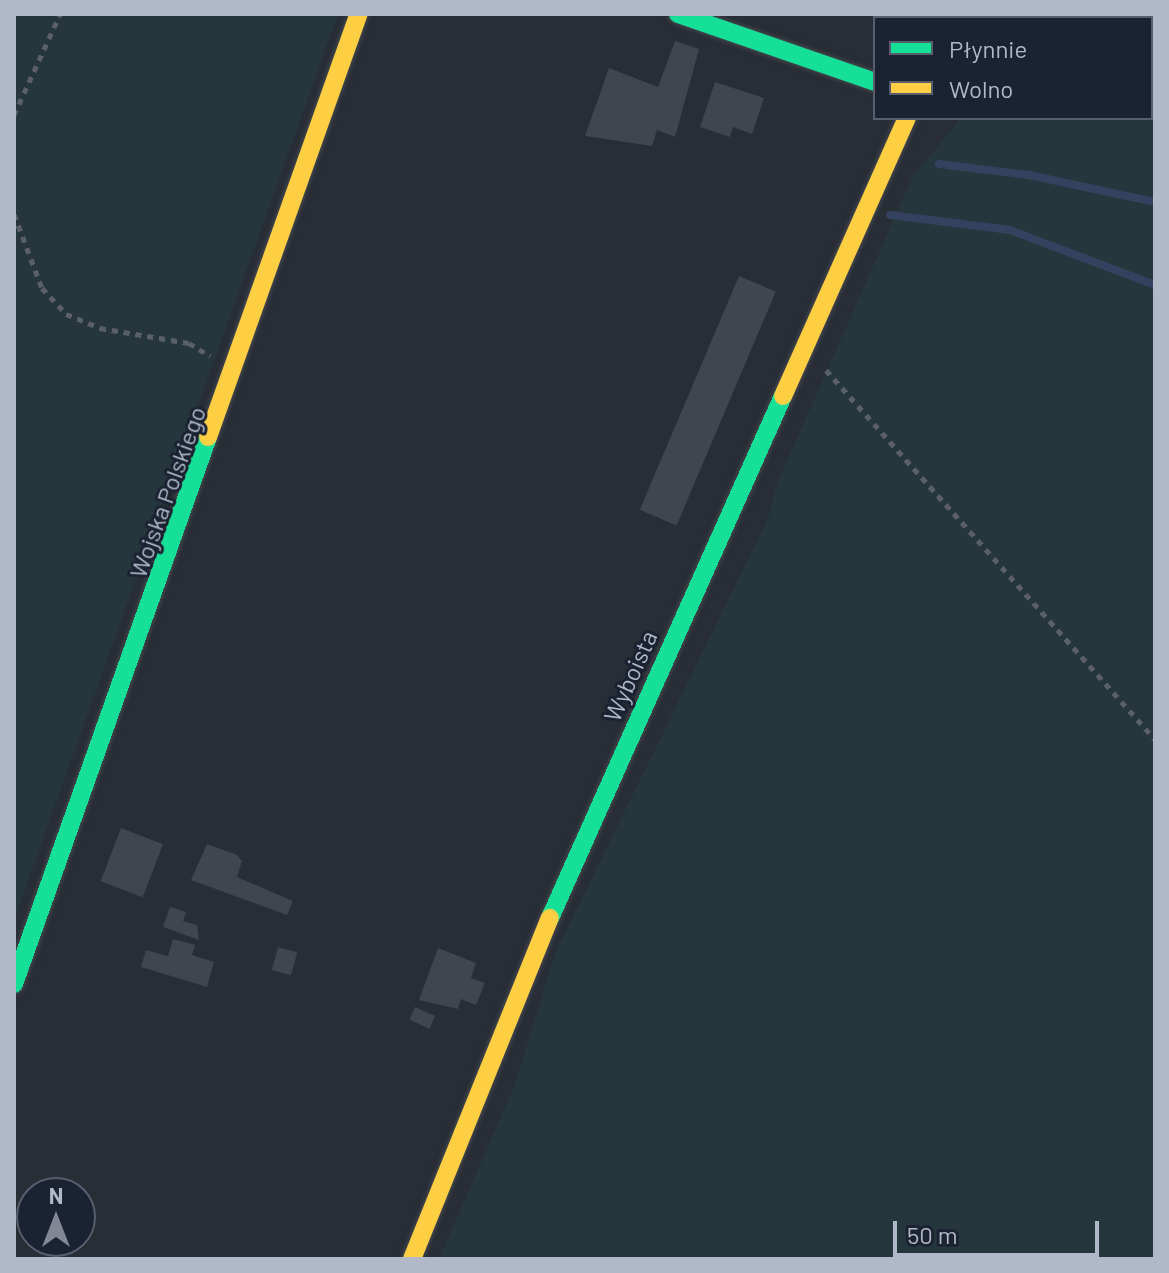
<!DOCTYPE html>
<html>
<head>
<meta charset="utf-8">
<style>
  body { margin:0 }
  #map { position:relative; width:1169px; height:1273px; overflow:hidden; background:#282d36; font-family:Barlow,sans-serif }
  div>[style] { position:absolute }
  .green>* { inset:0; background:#25373c }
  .stream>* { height:8px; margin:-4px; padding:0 4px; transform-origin:4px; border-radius:4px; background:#344260 }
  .building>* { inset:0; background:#41454d; transform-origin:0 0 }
  .path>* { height:5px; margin-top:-2.5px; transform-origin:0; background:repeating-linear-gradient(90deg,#5b6067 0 6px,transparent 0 12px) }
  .roads { filter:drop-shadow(0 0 2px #44484f) drop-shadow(0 0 2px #44484f) }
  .lane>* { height:11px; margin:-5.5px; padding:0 5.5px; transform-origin:5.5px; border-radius:5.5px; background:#585c64 }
  .street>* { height:22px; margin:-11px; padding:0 11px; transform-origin:11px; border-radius:11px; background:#585c64 }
  .fast>* { height:18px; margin:-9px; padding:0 9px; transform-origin:9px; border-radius:9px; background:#16e098 }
  .slow>* { height:18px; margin:-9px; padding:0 9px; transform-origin:9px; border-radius:9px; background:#ffcf43 }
  span { translate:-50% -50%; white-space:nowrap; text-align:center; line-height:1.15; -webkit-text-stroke:6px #1b2231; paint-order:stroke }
  .street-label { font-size:24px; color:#b1b8c8 }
  .frame { position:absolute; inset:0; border:16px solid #b1b8c8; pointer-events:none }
  .legend { position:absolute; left:873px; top:16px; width:280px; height:104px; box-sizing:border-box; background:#1b2231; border:2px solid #575e6d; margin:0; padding:10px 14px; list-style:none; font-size:24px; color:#b1b8c8 }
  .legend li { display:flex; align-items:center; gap:16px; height:40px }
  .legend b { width:40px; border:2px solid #575e6d }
  .north { position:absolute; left:16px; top:1177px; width:80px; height:80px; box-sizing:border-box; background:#1b2231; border:2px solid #575e6d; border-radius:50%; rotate:0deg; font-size:22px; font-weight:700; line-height:32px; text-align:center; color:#b1b8c8 }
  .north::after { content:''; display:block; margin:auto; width:28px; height:36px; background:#818795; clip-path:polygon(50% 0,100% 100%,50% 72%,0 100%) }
  .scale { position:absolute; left:893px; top:1221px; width:206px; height:36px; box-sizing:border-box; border:4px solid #b1b8c8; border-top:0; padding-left:10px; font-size:24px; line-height:28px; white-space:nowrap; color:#b1b8c8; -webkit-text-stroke:6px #1b2231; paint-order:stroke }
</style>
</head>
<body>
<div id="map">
  <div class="green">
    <i style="clip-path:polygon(14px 14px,338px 14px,14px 920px)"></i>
    <i style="clip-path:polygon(1118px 14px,1155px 14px,1155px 1259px,439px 1259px,515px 1084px,554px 956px,768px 518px,778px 481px,913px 176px,961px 118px,1151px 118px,1151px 18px,1112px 18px)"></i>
  </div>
  <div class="stream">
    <i style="left:1151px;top:101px;width:6px;rotate:45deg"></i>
    <i style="left:939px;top:164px;width:91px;rotate:7deg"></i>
    <i style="left:1029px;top:175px;width:129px;rotate:12.1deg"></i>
    <i style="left:890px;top:215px;width:121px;rotate:7.1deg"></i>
    <i style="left:1010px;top:230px;width:155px;rotate:20.8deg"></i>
  </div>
  <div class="building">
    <i style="clip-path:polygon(675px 41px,699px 49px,675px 137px,657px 130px,652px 146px,585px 136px,609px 68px,658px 87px)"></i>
    <i style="clip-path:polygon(715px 82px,764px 98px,752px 134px,733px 127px,730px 137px,700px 127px)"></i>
    <i style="left:739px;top:276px;width:40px;height:254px;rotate:23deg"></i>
    <i style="left:121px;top:828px;width:45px;height:57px;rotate:21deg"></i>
    <i style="clip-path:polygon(207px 844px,237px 855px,242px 861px,237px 877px,293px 901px,287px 915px,191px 880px)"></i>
    <i style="clip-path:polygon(170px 907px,186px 912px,183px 921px,197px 925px,199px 940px,163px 927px)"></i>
    <i style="clip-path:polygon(173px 939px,195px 945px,192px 955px,214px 962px,207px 987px,141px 967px,146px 950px,168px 956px)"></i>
    <i style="left:278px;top:947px;width:20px;height:24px;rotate:15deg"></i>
    <i style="clip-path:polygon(438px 948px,476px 963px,471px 978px,485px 983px,476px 1005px,461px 999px,458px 1009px,419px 1000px)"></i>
    <i style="left:415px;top:1007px;width:22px;height:14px;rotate:24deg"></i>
  </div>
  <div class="path">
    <i style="left:14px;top:115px;width:111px;rotate:-65.5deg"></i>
    <i style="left:14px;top:214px;width:79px;rotate:69.3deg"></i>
    <i style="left:42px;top:288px;width:35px;rotate:47deg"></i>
    <i style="left:66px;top:314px;width:37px;rotate:22deg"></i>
    <i style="left:100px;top:328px;width:90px;rotate:9.6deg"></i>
    <i style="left:189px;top:343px;width:25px;rotate:32deg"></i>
    <i style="left:826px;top:370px;width:494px;rotate:48.3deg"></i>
  </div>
  <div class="roads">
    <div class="lane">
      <i style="left:935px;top:18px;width:4px;rotate:-63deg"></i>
    </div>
    <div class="street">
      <i style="left:1022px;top:18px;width:6px;rotate:-39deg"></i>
    </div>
    <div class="fast">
      <i style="left:678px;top:14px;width:208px;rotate:19deg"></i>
      <i style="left:550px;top:918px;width:572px;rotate:-65.95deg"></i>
      <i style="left:14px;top:984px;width:580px;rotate:-70.47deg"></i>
    </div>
    <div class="slow">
      <i style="left:783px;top:396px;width:304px;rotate:-66deg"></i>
      <i style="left:208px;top:437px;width:449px;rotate:-70.4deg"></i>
      <i style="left:412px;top:1259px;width:368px;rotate:-68deg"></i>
    </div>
  </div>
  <div class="street-label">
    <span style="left:167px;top:492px;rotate:-70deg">Wojska Polskiego</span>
    <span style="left:630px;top:676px;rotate:-66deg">Wyboista</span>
  </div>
  <div class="frame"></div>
  <ul class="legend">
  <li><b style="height:10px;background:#16e098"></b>Płynnie</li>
  <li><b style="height:10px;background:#ffcf43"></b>Wolno</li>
  </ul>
  <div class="north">N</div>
  <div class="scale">50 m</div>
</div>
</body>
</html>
